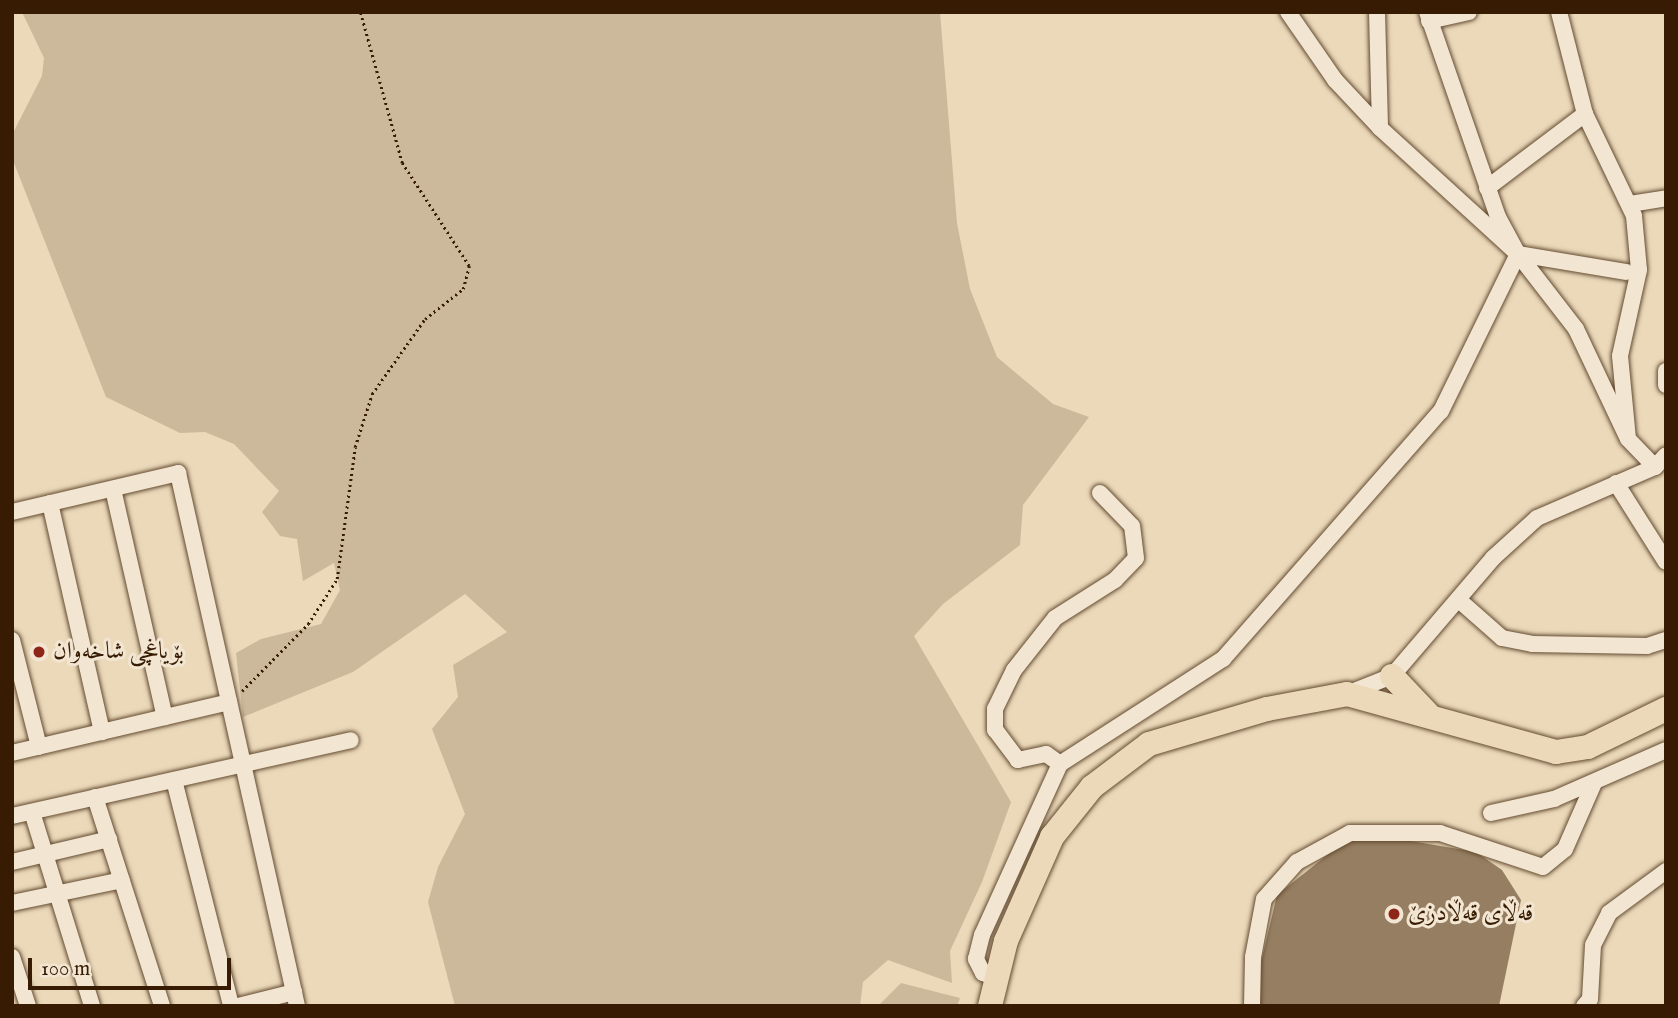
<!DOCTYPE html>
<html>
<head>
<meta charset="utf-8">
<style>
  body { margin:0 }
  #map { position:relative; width:1678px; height:1018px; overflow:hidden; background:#ebd9ba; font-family:"IM FELL English",Amiri,serif }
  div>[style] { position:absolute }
  .green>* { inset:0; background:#ccb99b }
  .building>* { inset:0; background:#957e62 }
  .path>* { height:2.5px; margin-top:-1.25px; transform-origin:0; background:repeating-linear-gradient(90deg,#371c03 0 2px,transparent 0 5.5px) }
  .roads { filter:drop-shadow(0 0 2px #644b31) drop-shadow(0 0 2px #644b31) }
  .street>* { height:16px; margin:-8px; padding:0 8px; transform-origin:8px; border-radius:8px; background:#f2e6d2 }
  .primary>* { height:24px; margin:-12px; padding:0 12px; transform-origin:12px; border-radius:12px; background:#ebd9ba }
  .dots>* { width:19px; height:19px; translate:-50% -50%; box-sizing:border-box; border:4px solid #f2e6d2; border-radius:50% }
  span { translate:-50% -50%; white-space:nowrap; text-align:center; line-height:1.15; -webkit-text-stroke:6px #f2e6d2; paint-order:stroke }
  .poi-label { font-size:24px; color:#371c03 }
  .left { translate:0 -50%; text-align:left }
  .frame { position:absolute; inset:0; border:14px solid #371c03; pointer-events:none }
  .scale { position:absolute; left:28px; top:958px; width:203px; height:32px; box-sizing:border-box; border:4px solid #371c03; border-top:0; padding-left:9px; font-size:21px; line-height:24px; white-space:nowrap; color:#371c03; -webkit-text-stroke:5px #f2e6d2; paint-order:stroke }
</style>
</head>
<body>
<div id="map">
  <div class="green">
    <i style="clip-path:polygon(22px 12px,940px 12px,957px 223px,970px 289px,997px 357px,1053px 404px,1089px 417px,1023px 505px,1020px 545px,943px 604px,914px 636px,1011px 802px,982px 882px,950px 951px,952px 983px,888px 960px,863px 982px,860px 1006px,455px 1006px,428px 902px,438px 867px,465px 814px,432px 729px,458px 697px,453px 665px,507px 632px,465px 594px,353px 672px,243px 717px,236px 653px,261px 639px,321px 624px,340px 590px,334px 563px,303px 581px,297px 539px,280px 536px,262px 512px,279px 491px,234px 444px,205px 432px,180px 433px,106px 397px,12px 158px,12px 135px,42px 76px,44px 58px)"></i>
    <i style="clip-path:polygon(901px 983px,960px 998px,957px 1006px,878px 1006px)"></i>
  </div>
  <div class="building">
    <i style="clip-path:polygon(1393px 838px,1476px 852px,1502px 870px,1521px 900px,1499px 1006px,1259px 1006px,1257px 979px,1277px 895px,1346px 840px)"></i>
  </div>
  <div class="path">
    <i style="left:242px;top:691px;width:94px;rotate:-45.4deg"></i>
    <i style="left:308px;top:624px;width:54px;rotate:-57.2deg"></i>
    <i style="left:337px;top:579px;width:133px;rotate:-82.2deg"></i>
    <i style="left:355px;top:447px;width:56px;rotate:-72.2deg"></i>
    <i style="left:372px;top:394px;width:92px;rotate:-54.8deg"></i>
    <i style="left:425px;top:319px;width:48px;rotate:-38.3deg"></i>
    <i style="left:463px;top:289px;width:24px;rotate:-75deg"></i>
    <i style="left:469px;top:266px;width:123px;rotate:-123deg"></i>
    <i style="left:402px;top:163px;width:157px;rotate:-105.5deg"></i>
  </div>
  <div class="roads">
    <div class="street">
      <i style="left:1288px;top:12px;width:83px;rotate:55.3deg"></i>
      <i style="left:1335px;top:80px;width:66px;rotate:46.8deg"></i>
      <i style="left:1380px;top:128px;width:187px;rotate:42.4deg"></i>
      <i style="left:1518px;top:254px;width:110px;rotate:9.4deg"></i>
      <i style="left:1377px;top:12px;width:116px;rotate:88.5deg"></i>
      <i style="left:1427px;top:12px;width:217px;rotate:70.9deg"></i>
      <i style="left:1498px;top:217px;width:42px;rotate:61.6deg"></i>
      <i style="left:1518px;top:254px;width:95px;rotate:52.3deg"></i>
      <i style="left:1576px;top:329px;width:119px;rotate:64.7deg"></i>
      <i style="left:1559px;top:12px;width:105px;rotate:75.7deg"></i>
      <i style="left:1585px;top:114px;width:113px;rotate:64.3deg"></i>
      <i style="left:1634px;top:216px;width:54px;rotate:84.7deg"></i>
      <i style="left:1639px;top:270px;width:88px;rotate:102.5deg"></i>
      <i style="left:1620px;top:356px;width:83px;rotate:84.5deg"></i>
      <i style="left:1628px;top:439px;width:39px;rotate:46deg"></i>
      <i style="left:1429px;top:21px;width:41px;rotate:-12.7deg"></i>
      <i style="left:1487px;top:188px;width:123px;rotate:-37.1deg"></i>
      <i style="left:1630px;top:204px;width:36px;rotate:-9deg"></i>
      <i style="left:1666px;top:371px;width:14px;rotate:90deg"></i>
      <i style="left:1616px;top:483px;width:93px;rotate:57.7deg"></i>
      <i style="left:113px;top:489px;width:234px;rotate:77.2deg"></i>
      <i style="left:50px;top:503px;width:235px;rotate:77.2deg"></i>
      <i style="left:12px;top:512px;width:171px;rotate:-13.2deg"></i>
      <i style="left:178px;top:473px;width:546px;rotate:77.41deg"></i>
      <i style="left:1460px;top:601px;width:56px;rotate:41.4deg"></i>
      <i style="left:1502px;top:638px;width:31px;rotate:11deg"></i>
      <i style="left:1532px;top:644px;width:115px;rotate:1deg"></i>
      <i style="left:1647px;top:646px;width:20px;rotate:-18deg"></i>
      <i style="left:12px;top:640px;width:110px;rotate:75.8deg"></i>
      <i style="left:1347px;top:694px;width:48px;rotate:-21.8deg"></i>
      <i style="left:1392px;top:676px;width:155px;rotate:-49.4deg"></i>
      <i style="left:1493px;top:558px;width:59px;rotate:-42.3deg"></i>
      <i style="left:1537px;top:518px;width:129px;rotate:-23.4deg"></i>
      <i style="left:1655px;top:467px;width:16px;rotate:-47deg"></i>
      <i style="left:12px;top:753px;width:223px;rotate:-13.2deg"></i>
      <i style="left:1060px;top:764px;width:194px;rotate:-32.8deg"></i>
      <i style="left:1223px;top:659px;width:330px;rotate:-48.7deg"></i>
      <i style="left:1441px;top:411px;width:175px;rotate:-63.9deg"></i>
      <i style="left:174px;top:780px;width:233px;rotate:75.8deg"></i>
      <i style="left:95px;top:797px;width:219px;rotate:72.2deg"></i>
      <i style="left:32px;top:812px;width:203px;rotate:72.8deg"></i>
      <i style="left:1491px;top:813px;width:65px;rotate:-12.5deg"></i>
      <i style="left:1554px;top:799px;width:122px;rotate:-23.6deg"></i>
      <i style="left:12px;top:816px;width:347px;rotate:-12.6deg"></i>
      <i style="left:12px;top:862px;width:100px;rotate:-13.3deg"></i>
      <i style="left:12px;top:903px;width:112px;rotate:-11.8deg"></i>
      <i style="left:12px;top:957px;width:52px;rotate:71.9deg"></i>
      <i style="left:997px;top:978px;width:15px;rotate:-160deg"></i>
      <i style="left:983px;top:973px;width:16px;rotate:-117deg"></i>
      <i style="left:976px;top:959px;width:25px;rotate:-76deg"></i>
      <i style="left:982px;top:935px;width:188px;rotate:-65.5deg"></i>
      <i style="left:1060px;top:764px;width:17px;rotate:-144deg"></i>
      <i style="left:1046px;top:754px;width:29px;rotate:168deg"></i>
      <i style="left:1018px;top:760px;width:38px;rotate:-127deg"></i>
      <i style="left:995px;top:730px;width:21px;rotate:-90deg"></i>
      <i style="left:995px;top:709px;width:43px;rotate:-64deg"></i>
      <i style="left:1014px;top:670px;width:66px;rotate:-51.7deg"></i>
      <i style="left:1055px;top:618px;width:71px;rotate:-32.3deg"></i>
      <i style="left:1115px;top:580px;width:30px;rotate:-46deg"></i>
      <i style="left:1136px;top:558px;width:32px;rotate:-97deg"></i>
      <i style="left:1132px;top:526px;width:46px;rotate:-134.1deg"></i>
      <i style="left:238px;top:1006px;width:58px;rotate:-14deg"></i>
      <i style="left:1252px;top:1006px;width:49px;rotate:-88.8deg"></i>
      <i style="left:1253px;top:957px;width:59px;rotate:-79.3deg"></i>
      <i style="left:1264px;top:899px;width:50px;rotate:-48.3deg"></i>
      <i style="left:1297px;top:862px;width:60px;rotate:-28.7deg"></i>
      <i style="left:1350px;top:833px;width:90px"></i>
      <i style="left:1440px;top:833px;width:108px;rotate:18.3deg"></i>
      <i style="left:1543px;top:867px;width:28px;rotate:-39deg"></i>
      <i style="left:1565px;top:849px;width:72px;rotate:-66.3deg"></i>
      <i style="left:1584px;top:1006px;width:9px;rotate:-49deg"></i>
      <i style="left:1590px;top:999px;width:54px;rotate:-86.8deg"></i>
      <i style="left:1593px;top:945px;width:36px;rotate:-63deg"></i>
      <i style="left:1609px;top:913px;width:71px;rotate:-36.4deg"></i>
    </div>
    <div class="primary">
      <i style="left:1392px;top:676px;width:52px;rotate:46.5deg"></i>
      <i style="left:990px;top:1006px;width:67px;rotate:-76.2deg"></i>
      <i style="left:1006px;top:941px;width:114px;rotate:-66.1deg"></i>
      <i style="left:1052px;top:837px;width:64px;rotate:-51.3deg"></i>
      <i style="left:1092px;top:787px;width:71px;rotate:-37deg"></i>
      <i style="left:1149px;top:744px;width:123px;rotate:-16.5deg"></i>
      <i style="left:1267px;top:709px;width:81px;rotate:-10.6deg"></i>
      <i style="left:1347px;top:694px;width:217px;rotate:15.5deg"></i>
      <i style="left:1556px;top:752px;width:32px;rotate:-9deg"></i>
      <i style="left:1588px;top:747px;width:87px;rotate:-26deg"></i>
    </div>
  </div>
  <div class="dots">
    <i style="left:39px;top:652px;background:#8f2418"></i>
    <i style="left:1394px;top:914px;background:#8f2418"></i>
  </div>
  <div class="poi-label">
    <span class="left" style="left:53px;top:652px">بۆیاغچی شاخەوان</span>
    <span class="left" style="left:1408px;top:914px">قەڵای قەڵادزێ</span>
  </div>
  <div class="frame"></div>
  <div class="scale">100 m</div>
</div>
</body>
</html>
